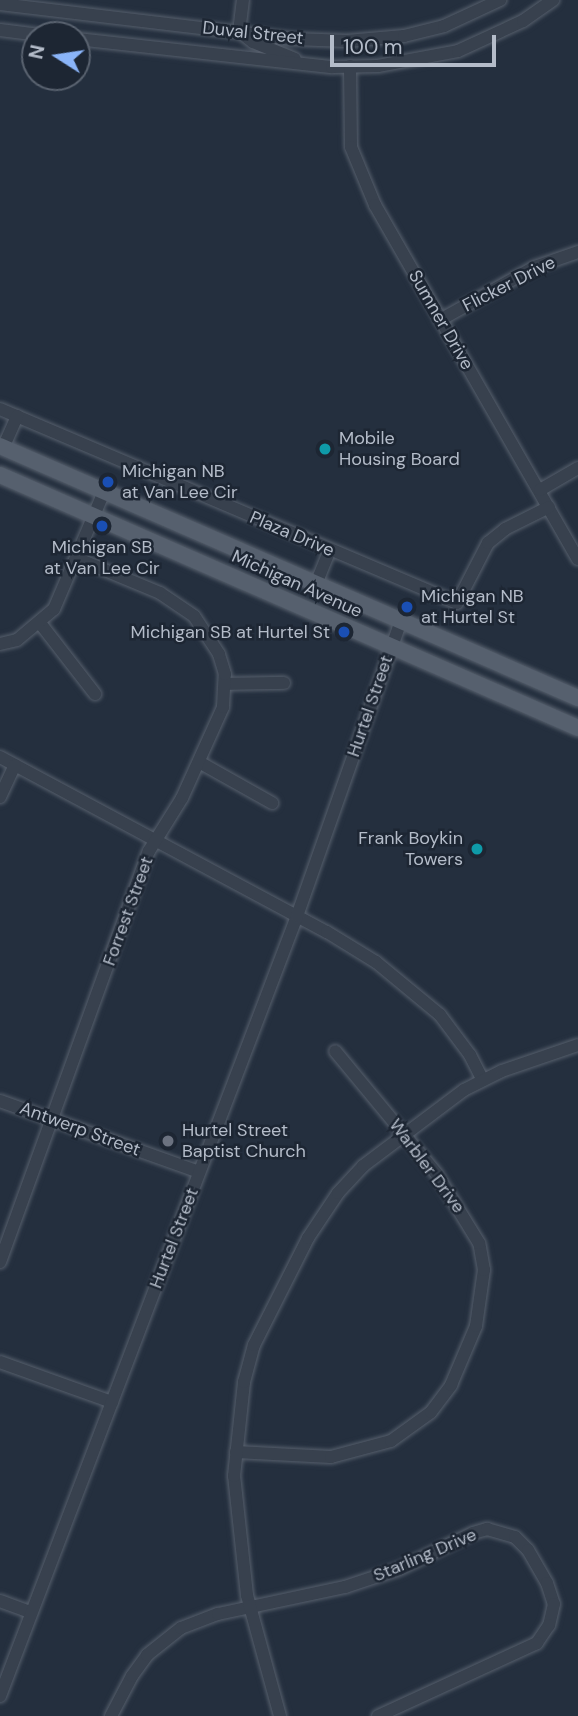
<!DOCTYPE html>
<html>
<head>
<meta charset="utf-8">
<style>
  body { margin:0 }
  #map { position:relative; width:578px; height:1716px; overflow:hidden; background:#242f3e; font-family:"DM Sans",sans-serif }
  div>[style] { position:absolute }
  .roads { filter:drop-shadow(0 0 2px #565f6c) drop-shadow(0 0 2px #565f6c) }
  .minor>* { height:12px; margin:-6px; padding:0 6px; transform-origin:6px; border-radius:6px; background:#38414e }
  .major>* { height:16px; margin:-8px; padding:0 8px; transform-origin:8px; border-radius:8px; background:#56606e }
  .dots>* { width:19px; height:19px; translate:-50% -50%; box-sizing:border-box; border:4px solid #1d2633; border-radius:50% }
  span { translate:-50% -50%; white-space:nowrap; text-align:center; line-height:1.15; -webkit-text-stroke:5px #1d2633; paint-order:stroke }
  .street-label { font-size:18px; color:#b4bcc9 }
  .poi-label { font-size:18px; color:#b4bcc9 }
  .left { translate:0 -50%; text-align:left }
  .right { translate:-100% -50%; text-align:right }
  .north { position:absolute; left:21px; top:21px; width:70px; height:70px; box-sizing:border-box; background:#1d2633; border:2px solid #59626f; border-radius:50%; rotate:282deg; font-size:19px; font-weight:700; line-height:28px; text-align:center; color:#b4bcc9 }
  .north::after { content:''; display:block; margin:auto; width:24px; height:32px; background:#8ab4f8; clip-path:polygon(50% 0,100% 100%,50% 72%,0 100%) }
  .scale { position:absolute; left:330px; top:35px; width:166px; height:32px; box-sizing:border-box; border:4px solid #b4bcc9; border-top:0; padding-left:9px; font-size:21px; line-height:24px; white-space:nowrap; color:#b4bcc9; -webkit-text-stroke:5px #1d2633; paint-order:stroke }
</style>
</head>
<body>
<div id="map">
  <div class="roads">
    <div class="minor">
      <i style="left:0;top:4px;width:295px;rotate:6.8deg"></i>
      <i style="left:293px;top:39px;width:54px;rotate:2.1deg"></i>
      <i style="left:347px;top:41px;width:57px;rotate:-5deg"></i>
      <i style="left:404px;top:36px;width:41px;rotate:-14deg"></i>
      <i style="left:444px;top:26px;width:62px;rotate:-24.9deg"></i>
      <i style="left:0;top:30px;width:40px;rotate:7.1deg"></i>
      <i style="left:239px;top:32px;width:32px;rotate:-83deg"></i>
      <i style="left:240px;top:32px;width:16px;rotate:38deg"></i>
      <i style="left:253px;top:42px;width:45px;rotate:22deg"></i>
      <i style="left:77px;top:39px;width:257px;rotate:6.3deg"></i>
      <i style="left:332px;top:67px;width:46px;rotate:-1.2deg"></i>
      <i style="left:378px;top:66px;width:81px;rotate:-10.6deg"></i>
      <i style="left:458px;top:51px;width:72px;rotate:-24.8deg"></i>
      <i style="left:523px;top:21px;width:37px;rotate:-35deg"></i>
      <i style="left:350px;top:66px;width:81px;rotate:89.3deg"></i>
      <i style="left:351px;top:147px;width:63px;rotate:67.5deg"></i>
      <i style="left:375px;top:205px;width:408px;rotate:60.2deg"></i>
      <i style="left:440px;top:320px;width:109px;rotate:-29.2deg"></i>
      <i style="left:535px;top:267px;width:46px;rotate:-19.2deg"></i>
      <i style="left:0;top:409px;width:496px;rotate:23deg"></i>
      <i style="left:457px;top:603px;width:68px;rotate:-62.7deg"></i>
      <i style="left:488px;top:543px;width:22px;rotate:-39deg"></i>
      <i style="left:505px;top:529px;width:49px;rotate:-26.6deg"></i>
      <i style="left:3px;top:448px;width:35px;rotate:-66deg"></i>
      <i style="left:540px;top:490px;width:44px;rotate:-30.1deg"></i>
      <i style="left:316px;top:584px;width:37px;rotate:-68deg"></i>
      <i style="left:40px;top:623px;width:90px;rotate:52.2deg"></i>
      <i style="left:0;top:644px;width:17px;rotate:-13deg"></i>
      <i style="left:17px;top:640px;width:48px;rotate:-40deg"></i>
      <i style="left:54px;top:609px;width:127px;rotate:-66.9deg"></i>
      <i style="left:225px;top:684px;width:59px;rotate:-1deg"></i>
      <i style="left:0;top:757px;width:371px;rotate:28.2deg"></i>
      <i style="left:327px;top:932px;width:57px;rotate:31.5deg"></i>
      <i style="left:376px;top:962px;width:83px;rotate:39.6deg"></i>
      <i style="left:440px;top:1015px;width:50px;rotate:53.1deg"></i>
      <i style="left:470px;top:1055px;width:28px;rotate:63deg"></i>
      <i style="left:199px;top:762px;width:84px;rotate:29.3deg"></i>
      <i style="left:0;top:797px;width:35px;rotate:-65deg"></i>
      <i style="left:0;top:1101px;width:211px;rotate:19.6deg"></i>
      <i style="left:0;top:1262px;width:437px;rotate:-70.1deg"></i>
      <i style="left:149px;top:851px;width:62px;rotate:-58.1deg"></i>
      <i style="left:182px;top:798px;width:100px;rotate:-65.7deg"></i>
      <i style="left:223px;top:707px;width:33px;rotate:-87deg"></i>
      <i style="left:225px;top:674px;width:21px;rotate:-107deg"></i>
      <i style="left:219px;top:654px;width:45px;rotate:-123.3deg"></i>
      <i style="left:194px;top:616px;width:41px;rotate:-145.9deg"></i>
      <i style="left:160px;top:593px;width:91px;rotate:-157.4deg"></i>
      <i style="left:0;top:1362px;width:119px;rotate:19.7deg"></i>
      <i style="left:236px;top:1452px;width:95px;rotate:3deg"></i>
      <i style="left:331px;top:1457px;width:62px;rotate:-14.9deg"></i>
      <i style="left:391px;top:1441px;width:49px;rotate:-35.9deg"></i>
      <i style="left:431px;top:1412px;width:34px;rotate:-53deg"></i>
      <i style="left:451px;top:1385px;width:64px;rotate:-67deg"></i>
      <i style="left:476px;top:1326px;width:57px;rotate:-81.9deg"></i>
      <i style="left:484px;top:1270px;width:27px;rotate:-100deg"></i>
      <i style="left:479px;top:1243px;width:82px;rotate:-121.6deg"></i>
      <i style="left:436px;top:1173px;width:158px;rotate:-129.6deg"></i>
      <i style="left:0;top:1601px;width:33px;rotate:20deg"></i>
      <i style="left:0;top:1696px;width:835px;rotate:-69.15deg"></i>
      <i style="left:297px;top:916px;width:314px;rotate:-70.6deg"></i>
      <i style="left:111px;top:1716px;width:45px;rotate:-62.3deg"></i>
      <i style="left:132px;top:1676px;width:26px;rotate:-54deg"></i>
      <i style="left:147px;top:1655px;width:43px;rotate:-38.5deg"></i>
      <i style="left:181px;top:1628px;width:40px;rotate:-21deg"></i>
      <i style="left:218px;top:1614px;width:130px;rotate:-12deg"></i>
      <i style="left:345px;top:1587px;width:57px;rotate:-18.4deg"></i>
      <i style="left:399px;top:1569px;width:82px;rotate:-25.9deg"></i>
      <i style="left:473px;top:1533px;width:15px;rotate:-16deg"></i>
      <i style="left:487px;top:1529px;width:29px;rotate:16deg"></i>
      <i style="left:515px;top:1537px;width:18px;rotate:45deg"></i>
      <i style="left:528px;top:1550px;width:38px;rotate:60deg"></i>
      <i style="left:547px;top:1583px;width:22px;rotate:72deg"></i>
      <i style="left:554px;top:1604px;width:22px;rotate:103deg"></i>
      <i style="left:549px;top:1625px;width:22px;rotate:124deg"></i>
      <i style="left:537px;top:1643px;width:175px;rotate:155.3deg"></i>
      <i style="left:280px;top:1716px;width:125px;rotate:-105.3deg"></i>
      <i style="left:247px;top:1595px;width:120px;rotate:-96.2deg"></i>
      <i style="left:234px;top:1476px;width:95px;rotate:-83.9deg"></i>
      <i style="left:244px;top:1382px;width:38px;rotate:-75deg"></i>
      <i style="left:254px;top:1345px;width:120px;rotate:-63.2deg"></i>
      <i style="left:308px;top:1238px;width:54px;rotate:-56.3deg"></i>
      <i style="left:338px;top:1193px;width:37px;rotate:-47deg"></i>
      <i style="left:363px;top:1166px;width:126px;rotate:-37deg"></i>
      <i style="left:464px;top:1090px;width:42px;rotate:-26.6deg"></i>
      <i style="left:502px;top:1071px;width:80px;rotate:-18.9deg"></i>
    </div>
    <div class="major">
      <i style="left:0;top:446px;width:631px;rotate:23.56deg"></i>
      <i style="left:0;top:475px;width:631px;rotate:23.64deg"></i>
    </div>
  </div>
  <div class="dots">
    <i style="left:325px;top:449px;background:#0f9aa8"></i>
    <i style="left:108px;top:482px;background:#1a4fb4"></i>
    <i style="left:102px;top:526px;background:#1a4fb4"></i>
    <i style="left:407px;top:607px;background:#1a4fb4"></i>
    <i style="left:344px;top:632px;background:#1a4fb4"></i>
    <i style="left:477px;top:849px;background:#0f9aa8"></i>
    <i style="left:168px;top:1141px;background:#6b7280"></i>
  </div>
  <div class="street-label">
    <span style="left:253px;top:33px;rotate:6deg">Duval Street</span>
    <span style="left:509px;top:284px;rotate:-27deg">Flicker Drive</span>
    <span style="left:441px;top:320px;rotate:60deg">Sumner Drive</span>
    <span style="left:292px;top:534px;rotate:23deg">Plaza Drive</span>
    <span style="left:297px;top:584px;rotate:24deg">Michigan Avenue</span>
    <span style="left:370px;top:706px;rotate:-71deg">Hurtel Street</span>
    <span style="left:128px;top:911px;rotate:-70deg">Forrest Street</span>
    <span style="left:80px;top:1129px;rotate:20deg">Antwerp Street</span>
    <span style="left:427px;top:1166px;rotate:53deg">Warbler Drive</span>
    <span style="left:174px;top:1238px;rotate:-69deg">Hurtel Street</span>
    <span style="left:425px;top:1555px;rotate:-23deg">Starling Drive</span>
  </div>
  <div class="poi-label">
    <span class="left" style="left:339px;top:449px">Mobile<br>Housing Board</span>
    <span class="left" style="left:122px;top:482px">Michigan NB<br>at Van Lee Cir</span>
    <span style="left:102px;top:558px">Michigan SB<br>at Van Lee Cir</span>
    <span class="left" style="left:421px;top:607px">Michigan NB<br>at Hurtel St</span>
    <span class="right" style="left:330px;top:632px">Michigan SB at Hurtel St</span>
    <span class="right" style="left:463px;top:849px">Frank Boykin<br>Towers</span>
    <span class="left" style="left:182px;top:1141px">Hurtel Street<br>Baptist Church</span>
  </div>
  <div class="north">N</div>
  <div class="scale">100 m</div>
</div>
</body>
</html>
